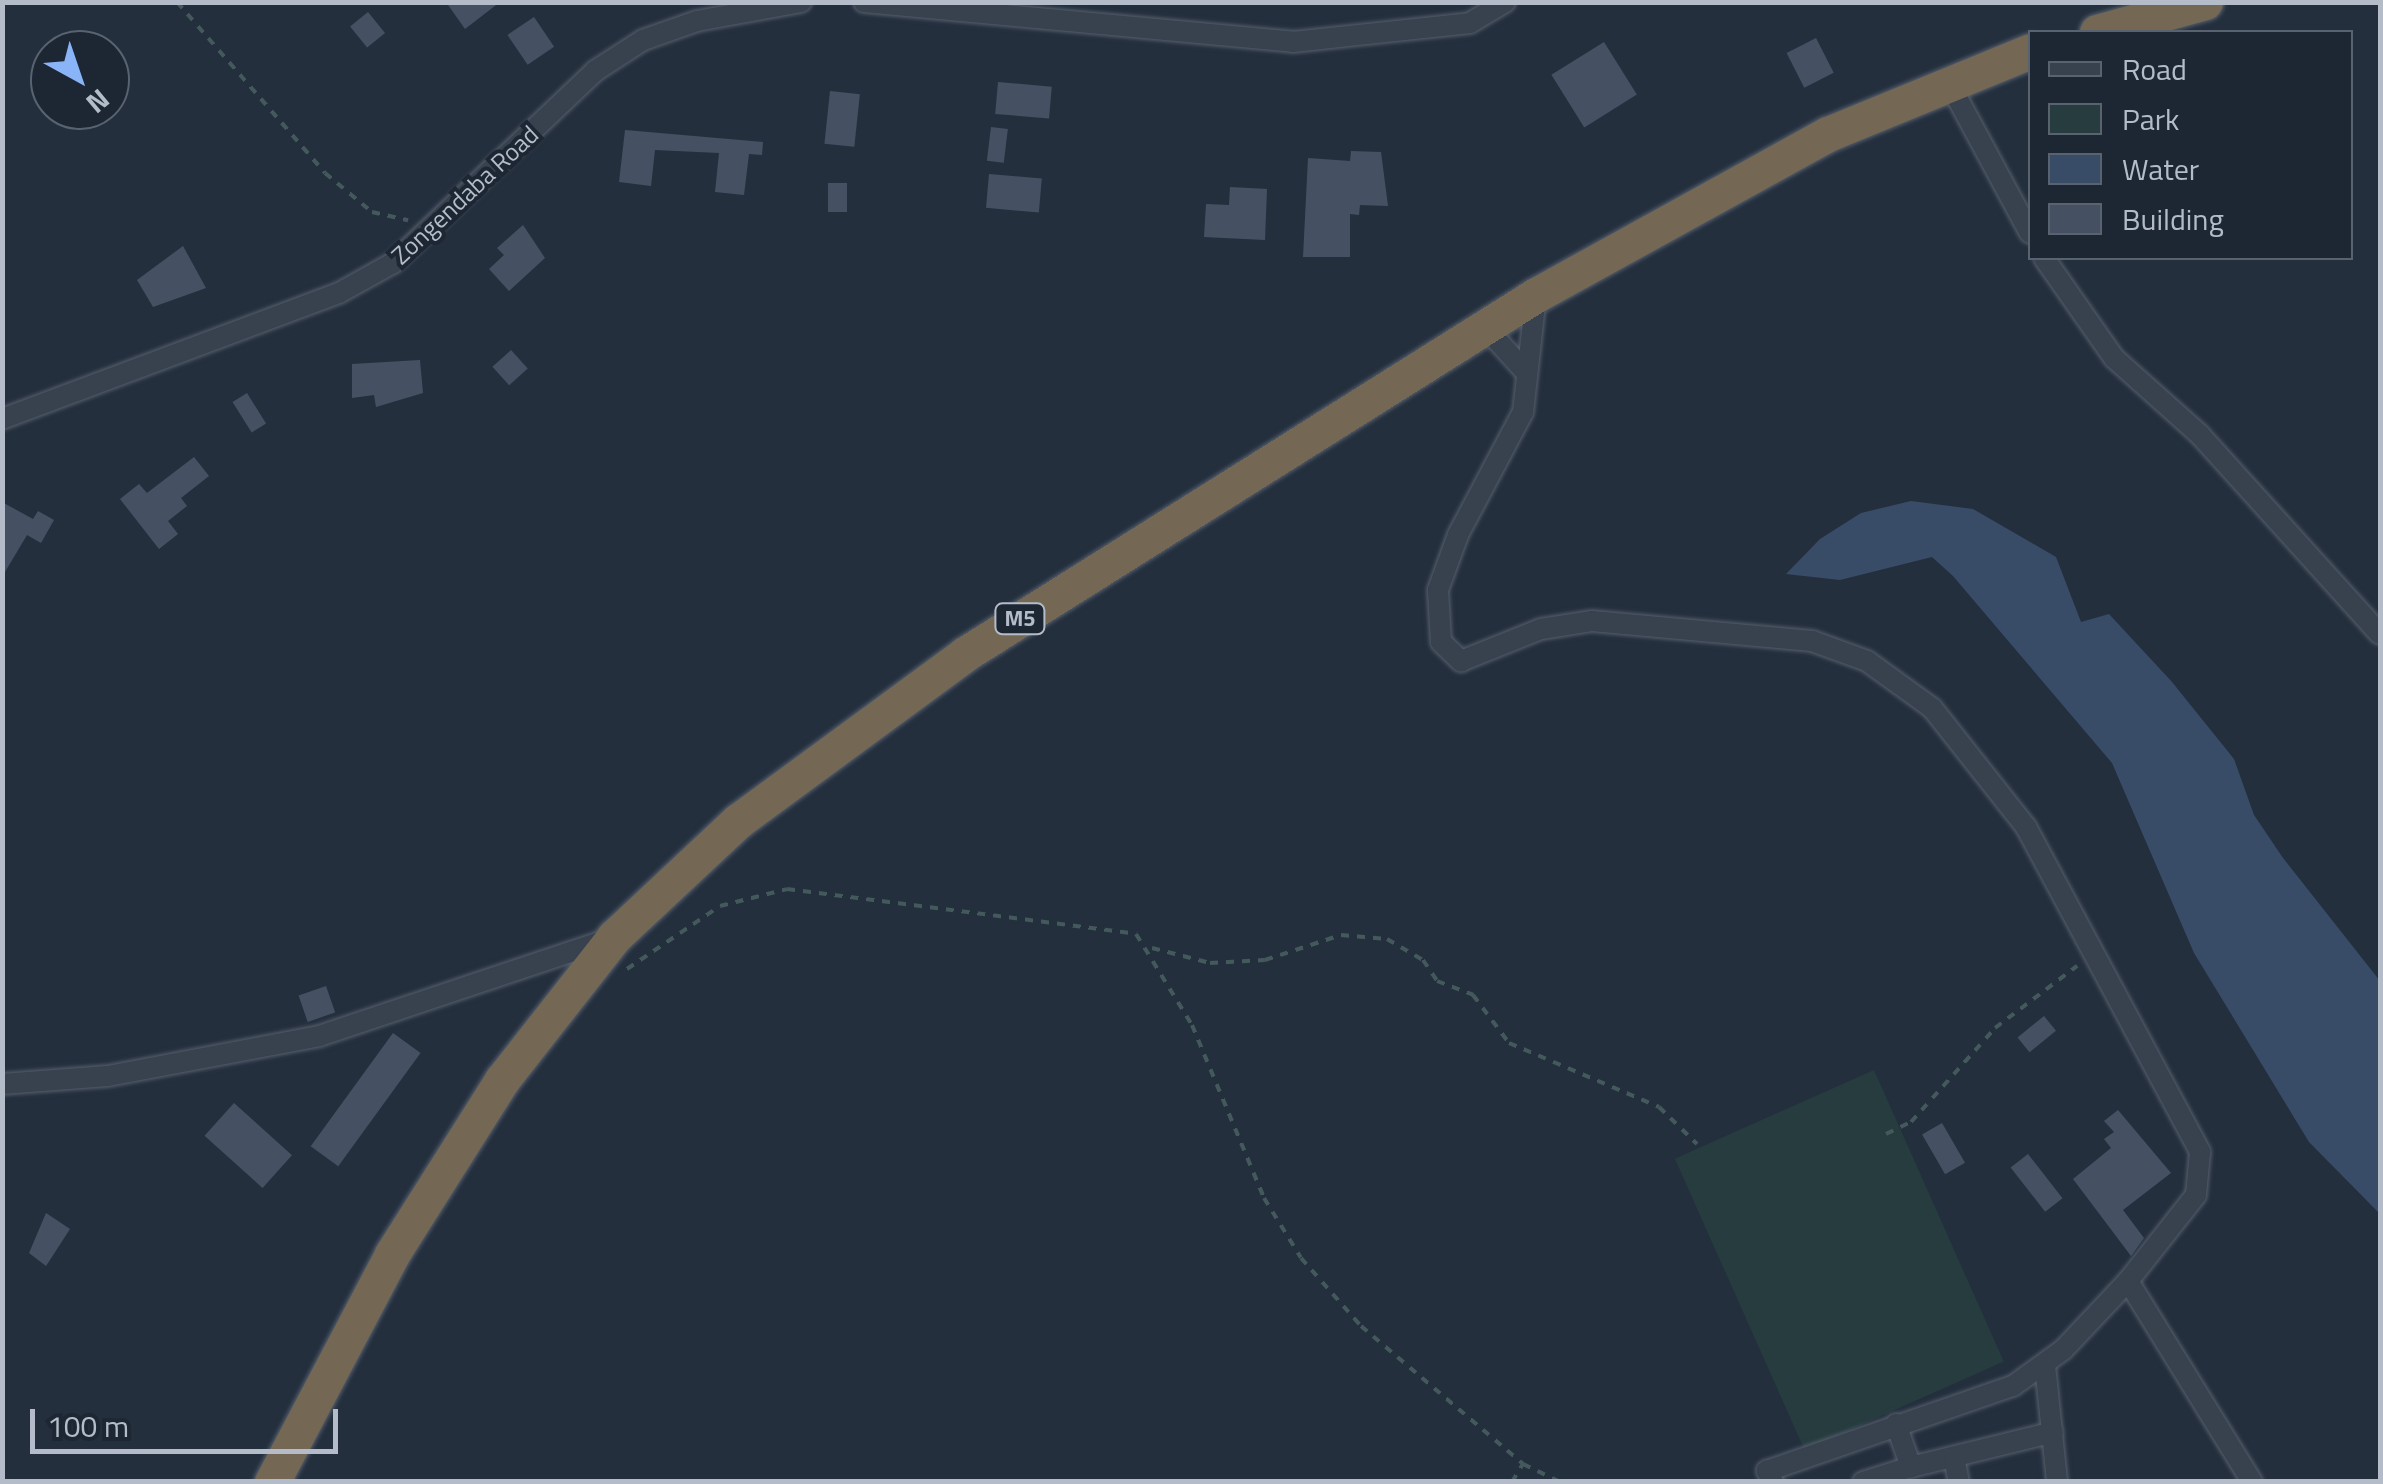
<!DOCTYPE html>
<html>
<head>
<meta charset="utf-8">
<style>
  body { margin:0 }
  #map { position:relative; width:2383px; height:1484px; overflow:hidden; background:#242f3e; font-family:"Titillium Web",sans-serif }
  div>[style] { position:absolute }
  .green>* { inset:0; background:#263c3f; transform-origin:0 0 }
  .water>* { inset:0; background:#394c67 }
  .building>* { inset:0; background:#455162; transform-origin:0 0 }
  .path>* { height:4px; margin-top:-2px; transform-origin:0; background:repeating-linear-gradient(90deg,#44595c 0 8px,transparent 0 16px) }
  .roads { filter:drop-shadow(0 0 2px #565f6c) drop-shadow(0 0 2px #565f6c) }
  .street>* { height:20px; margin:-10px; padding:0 10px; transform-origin:10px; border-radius:10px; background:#38414e }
  .highway>* { height:35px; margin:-17.5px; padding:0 17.5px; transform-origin:17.5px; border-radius:17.5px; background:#746855 }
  span { translate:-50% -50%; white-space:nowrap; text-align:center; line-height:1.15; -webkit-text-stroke:8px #1d2633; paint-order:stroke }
  .shield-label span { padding:2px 8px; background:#1d2633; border:2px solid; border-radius:8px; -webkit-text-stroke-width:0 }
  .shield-label { font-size:22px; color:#b4bcc9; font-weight:700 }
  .street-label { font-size:25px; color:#b4bcc9 }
  .frame { position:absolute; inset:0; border:5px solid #b4bcc9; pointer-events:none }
  .legend { position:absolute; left:2028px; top:30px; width:325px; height:230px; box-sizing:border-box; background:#1d2633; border:2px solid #59626f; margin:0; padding:12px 18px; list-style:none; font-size:30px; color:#b4bcc9 }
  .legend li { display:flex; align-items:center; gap:20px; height:50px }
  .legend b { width:50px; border:2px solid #59626f }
  .north { position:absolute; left:30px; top:30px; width:100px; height:100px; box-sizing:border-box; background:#1d2633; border:2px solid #59626f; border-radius:50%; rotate:140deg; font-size:28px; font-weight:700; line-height:40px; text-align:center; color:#b4bcc9 }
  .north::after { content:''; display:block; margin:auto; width:35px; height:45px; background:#8ab4f8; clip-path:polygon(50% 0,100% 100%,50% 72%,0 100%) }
  .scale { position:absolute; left:30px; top:1409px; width:308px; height:45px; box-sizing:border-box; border:5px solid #b4bcc9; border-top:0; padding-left:12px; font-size:30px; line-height:35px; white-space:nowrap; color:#b4bcc9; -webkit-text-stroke:8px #1d2633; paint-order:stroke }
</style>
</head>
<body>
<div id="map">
  <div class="green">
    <i style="left:1874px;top:1070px;width:319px;height:218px;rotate:66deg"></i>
  </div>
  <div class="water">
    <i style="clip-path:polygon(1911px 501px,1973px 509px,2056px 557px,2081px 622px,2109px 614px,2172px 682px,2234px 759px,2254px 815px,2283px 858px,2380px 981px,2380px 1214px,2309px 1142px,2194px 953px,2112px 763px,1953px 576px,1932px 557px,1840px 580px,1786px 574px,1820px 539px,1861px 513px)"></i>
  </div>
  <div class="building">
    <i style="clip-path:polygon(446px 2px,500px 2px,465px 29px)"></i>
    <i style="left:368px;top:12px;width:27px;height:23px;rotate:51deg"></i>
    <i style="left:534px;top:17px;width:36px;height:32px;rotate:56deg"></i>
    <i style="left:1816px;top:38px;width:39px;height:33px;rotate:63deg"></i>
    <i style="left:1604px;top:42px;width:62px;height:62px;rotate:58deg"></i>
    <i style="left:998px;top:82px;width:54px;height:32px;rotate:5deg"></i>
    <i style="left:830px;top:91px;width:30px;height:53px;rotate:6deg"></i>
    <i style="left:991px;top:127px;width:17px;height:34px;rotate:7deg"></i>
    <i style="clip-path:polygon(625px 130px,763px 142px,762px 155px,749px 154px,744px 195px,715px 192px,719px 153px,655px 150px,651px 186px,619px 182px)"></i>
    <i style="clip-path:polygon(1351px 151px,1381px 152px,1388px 206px,1360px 205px,1359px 215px,1350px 214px,1350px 257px,1303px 257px,1308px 158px,1350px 161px)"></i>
    <i style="left:989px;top:174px;width:53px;height:34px;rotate:5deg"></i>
    <i style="left:847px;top:183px;width:29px;height:19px;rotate:90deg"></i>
    <i style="clip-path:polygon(1230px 187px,1267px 189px,1265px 240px,1204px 237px,1206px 204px,1229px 205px)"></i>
    <i style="clip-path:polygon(523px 225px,545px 258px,509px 291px,489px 269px,504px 255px,497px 248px)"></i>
    <i style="clip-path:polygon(183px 246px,206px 288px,153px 307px,137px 280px)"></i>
    <i style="left:511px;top:350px;width:25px;height:25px;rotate:48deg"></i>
    <i style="clip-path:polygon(420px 360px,423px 393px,376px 407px,374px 395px,352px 398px,352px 364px)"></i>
    <i style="left:247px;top:393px;width:36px;height:17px;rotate:58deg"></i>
    <i style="clip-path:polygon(194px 457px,209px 476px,181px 498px,187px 506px,168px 521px,178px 534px,159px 549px,120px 499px,139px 484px,147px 493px)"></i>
    <i style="clip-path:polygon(2px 502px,33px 519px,38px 511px,54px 520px,41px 543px,27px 535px,2px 577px)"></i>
    <i style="left:326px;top:986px;width:28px;height:29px;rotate:71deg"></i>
    <i style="left:2044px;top:1016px;width:19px;height:34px;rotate:51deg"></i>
    <i style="left:393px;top:1033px;width:34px;height:140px;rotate:36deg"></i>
    <i style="left:234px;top:1103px;width:78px;height:44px;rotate:42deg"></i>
    <i style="clip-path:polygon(2118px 1110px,2171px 1173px,2123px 1210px,2144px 1238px,2131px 1256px,2073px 1179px,2111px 1148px,2104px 1139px,2114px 1132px,2104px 1121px)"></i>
    <i style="left:1942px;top:1123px;width:46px;height:23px;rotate:60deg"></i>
    <i style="left:2028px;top:1154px;width:56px;height:22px;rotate:52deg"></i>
    <i style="clip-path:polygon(46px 1213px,70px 1229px,46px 1266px,29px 1253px)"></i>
  </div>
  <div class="path">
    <i style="left:177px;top:2px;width:226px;rotate:49.1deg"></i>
    <i style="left:325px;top:173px;width:61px;rotate:39.7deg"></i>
    <i style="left:372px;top:212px;width:37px;rotate:13deg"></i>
    <i style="left:1152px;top:948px;width:60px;rotate:14.5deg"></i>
    <i style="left:1210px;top:963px;width:55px;rotate:-3.1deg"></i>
    <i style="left:1265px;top:960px;width:80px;rotate:-18.2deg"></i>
    <i style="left:1341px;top:935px;width:46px;rotate:5deg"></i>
    <i style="left:1387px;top:939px;width:42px;rotate:30.3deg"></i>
    <i style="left:1423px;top:960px;width:25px;rotate:56deg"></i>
    <i style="left:1437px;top:981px;width:39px;rotate:21deg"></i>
    <i style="left:1473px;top:995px;width:60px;rotate:53.1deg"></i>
    <i style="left:1509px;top:1043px;width:163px;rotate:23.1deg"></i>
    <i style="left:1659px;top:1107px;width:53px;rotate:44.2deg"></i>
    <i style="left:627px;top:969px;width:112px;rotate:-34.1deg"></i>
    <i style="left:720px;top:906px;width:69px;rotate:-14.2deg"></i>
    <i style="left:787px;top:889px;width:352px;rotate:7.3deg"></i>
    <i style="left:1136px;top:934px;width:107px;rotate:58.4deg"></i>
    <i style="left:1192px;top:1025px;width:187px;rotate:67.4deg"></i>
    <i style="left:1264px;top:1198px;width:70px;rotate:58.3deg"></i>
    <i style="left:1301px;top:1258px;width:91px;rotate:48.6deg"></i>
    <i style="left:1361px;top:1326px;width:213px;rotate:40.4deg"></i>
    <i style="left:1523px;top:1464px;width:41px;rotate:25.9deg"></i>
    <i style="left:1886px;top:1134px;width:28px;rotate:-26deg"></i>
    <i style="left:1911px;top:1122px;width:126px;rotate:-48.2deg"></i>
    <i style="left:1995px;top:1028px;width:103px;rotate:-37.1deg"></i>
    <i style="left:1512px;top:1482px;width:21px;rotate:-59deg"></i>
  </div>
  <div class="roads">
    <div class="street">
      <i style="left:864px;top:2px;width:431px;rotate:5.3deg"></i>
      <i style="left:1293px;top:42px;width:178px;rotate:-6.1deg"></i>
      <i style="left:1470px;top:23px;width:41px;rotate:-31deg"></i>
      <i style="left:1947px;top:79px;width:175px;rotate:61.7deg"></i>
      <i style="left:2044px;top:258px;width:122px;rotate:55deg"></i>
      <i style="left:2114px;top:358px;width:115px;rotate:41.8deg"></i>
      <i style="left:2200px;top:435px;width:268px;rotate:47.9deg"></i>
      <i style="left:1536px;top:295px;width:118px;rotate:96.3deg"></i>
      <i style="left:1523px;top:412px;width:139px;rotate:117.9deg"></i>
      <i style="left:1458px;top:535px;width:59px;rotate:110deg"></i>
      <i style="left:1438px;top:590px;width:52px;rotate:86.7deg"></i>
      <i style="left:1441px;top:642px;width:28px;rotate:44deg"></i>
      <i style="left:1461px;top:661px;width:86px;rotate:-21.8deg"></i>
      <i style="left:1541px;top:629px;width:52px;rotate:-8.9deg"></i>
      <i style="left:1592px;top:621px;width:221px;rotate:5.2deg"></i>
      <i style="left:1812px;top:641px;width:59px;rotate:20deg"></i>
      <i style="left:1867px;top:661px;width:80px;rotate:35.9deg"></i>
      <i style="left:1932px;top:708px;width:152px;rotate:51.7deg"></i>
      <i style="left:2026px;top:827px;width:369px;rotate:61.8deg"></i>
      <i style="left:2200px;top:1152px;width:43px;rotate:95.3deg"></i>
      <i style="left:2196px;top:1195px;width:110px;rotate:128.3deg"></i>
      <i style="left:2128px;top:1281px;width:236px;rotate:58.3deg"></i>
      <i style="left:1485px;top:327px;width:58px;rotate:47.8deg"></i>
      <i style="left:2px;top:419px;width:360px;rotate:-20.5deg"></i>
      <i style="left:339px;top:293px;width:62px;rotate:-29.1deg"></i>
      <i style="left:393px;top:263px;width:279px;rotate:-43.5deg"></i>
      <i style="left:595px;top:71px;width:57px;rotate:-32.9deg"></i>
      <i style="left:643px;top:40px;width:57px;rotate:-19.4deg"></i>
      <i style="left:697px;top:21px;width:106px;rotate:-10.4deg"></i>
      <i style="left:2px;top:1084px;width:106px;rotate:-4.3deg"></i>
      <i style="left:108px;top:1076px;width:215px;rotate:-10.7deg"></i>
      <i style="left:319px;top:1036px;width:303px;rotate:-18.5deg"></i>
      <i style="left:2045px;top:1365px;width:118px;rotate:84.1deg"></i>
      <i style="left:1896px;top:1424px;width:46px;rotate:70.8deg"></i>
      <i style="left:1911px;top:1467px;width:146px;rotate:-13.8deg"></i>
      <i style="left:1954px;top:1457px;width:25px;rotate:79deg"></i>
      <i style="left:1773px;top:1482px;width:13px;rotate:-119deg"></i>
      <i style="left:1767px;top:1471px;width:260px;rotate:-19.1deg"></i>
      <i style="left:2013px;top:1386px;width:62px;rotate:-35.8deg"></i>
      <i style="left:2063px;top:1350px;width:95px;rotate:-46.7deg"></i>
      <i style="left:1863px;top:1482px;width:50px;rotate:-17.4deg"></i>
    </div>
    <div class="highway">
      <i style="left:2097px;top:32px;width:112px;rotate:-15.5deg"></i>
      <i style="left:272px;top:1482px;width:258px;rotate:-62.2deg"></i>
      <i style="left:392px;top:1254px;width:206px;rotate:-57.7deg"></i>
      <i style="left:502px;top:1080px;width:182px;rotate:-51.9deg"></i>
      <i style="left:614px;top:937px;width:170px;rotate:-43.1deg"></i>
      <i style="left:738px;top:821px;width:282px;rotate:-36.3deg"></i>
      <i style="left:965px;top:654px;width:674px;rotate:-32.16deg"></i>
      <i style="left:1536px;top:295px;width:333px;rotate:-28.9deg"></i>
      <i style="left:1828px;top:134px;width:218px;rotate:-22.3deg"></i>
    </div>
  </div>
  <div class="shield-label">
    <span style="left:1020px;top:619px">M5</span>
  </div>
  <div class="street-label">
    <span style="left:465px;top:195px;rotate:-43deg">Zongendaba Road</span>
  </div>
  <div class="frame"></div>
  <ul class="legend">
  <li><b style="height:12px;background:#38414e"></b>Road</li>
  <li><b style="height:28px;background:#263c3f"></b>Park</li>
  <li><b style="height:28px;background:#394c67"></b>Water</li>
  <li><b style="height:28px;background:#455162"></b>Building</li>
  </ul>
  <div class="north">N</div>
  <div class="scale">100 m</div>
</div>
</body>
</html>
